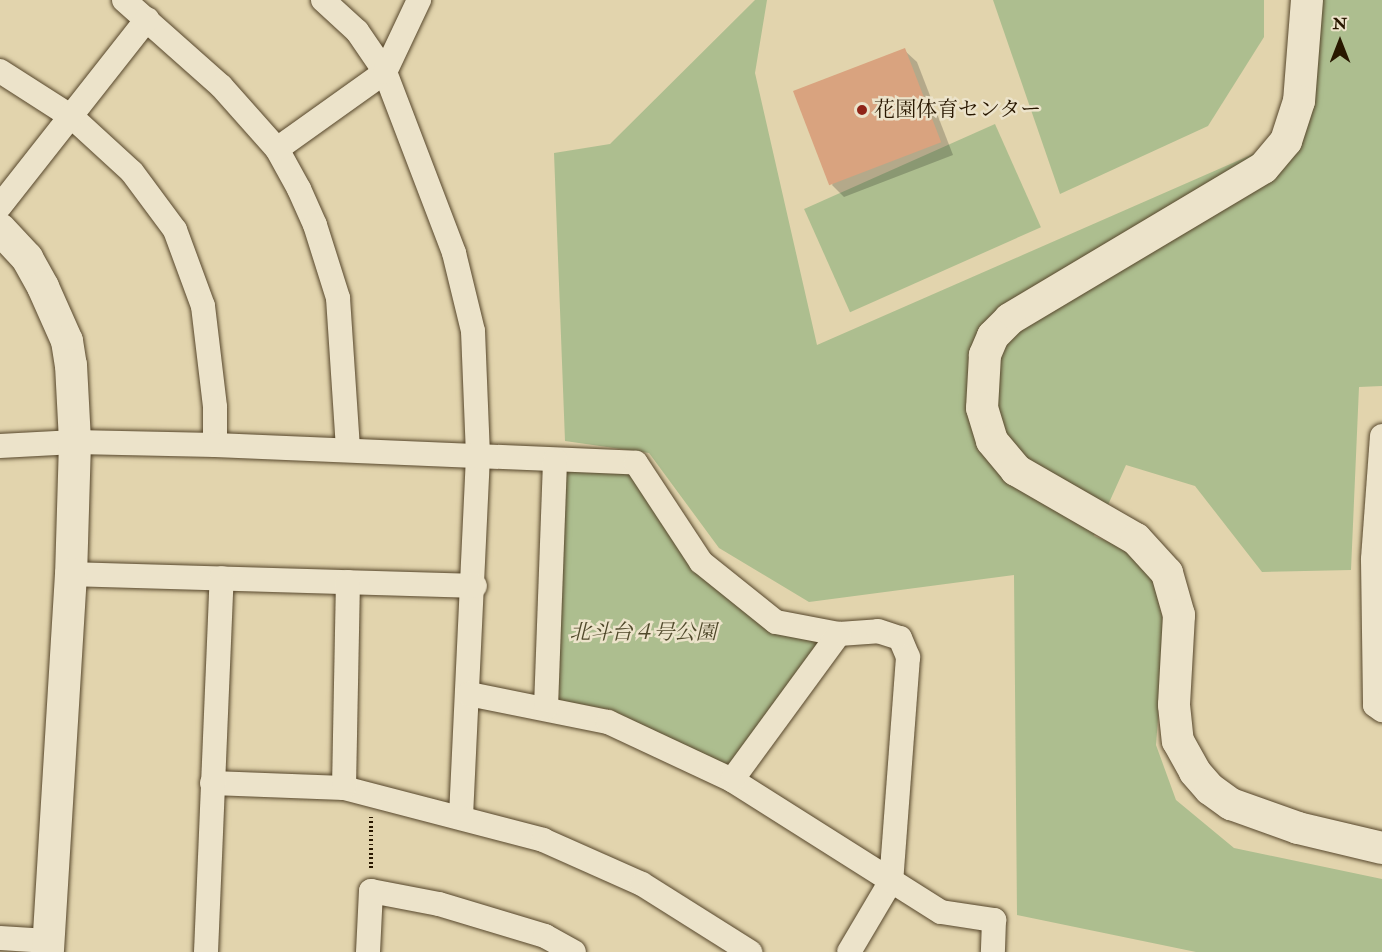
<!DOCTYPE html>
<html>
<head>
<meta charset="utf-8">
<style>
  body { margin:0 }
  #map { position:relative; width:1382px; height:952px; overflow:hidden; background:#e2d4ad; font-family:"IM FELL Double Pica","Noto Serif JP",serif }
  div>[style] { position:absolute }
  .green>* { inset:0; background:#adbe8f; transform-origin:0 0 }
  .shadow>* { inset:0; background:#0003 }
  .building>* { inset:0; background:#d9a37f; transform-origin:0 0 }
  .path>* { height:4px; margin-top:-2px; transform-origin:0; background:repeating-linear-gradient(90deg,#281700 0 1.5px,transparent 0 4.5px) }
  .roads { filter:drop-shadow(0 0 2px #56462b) drop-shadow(0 0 2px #56462b) }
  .minor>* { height:24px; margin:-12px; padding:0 12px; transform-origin:12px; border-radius:12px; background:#ece3ca }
  .tertiary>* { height:32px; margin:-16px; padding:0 16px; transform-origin:16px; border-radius:16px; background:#ece3ca }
  .dots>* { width:16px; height:16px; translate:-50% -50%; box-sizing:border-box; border:3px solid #ece3ca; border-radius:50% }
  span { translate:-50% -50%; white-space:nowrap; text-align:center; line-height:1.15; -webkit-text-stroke:5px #ece3ca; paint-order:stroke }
  .poi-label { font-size:21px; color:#281700 }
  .left { translate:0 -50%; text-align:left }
  .park-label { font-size:21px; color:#50492b; font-style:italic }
  .north { position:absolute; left:1310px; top:12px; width:60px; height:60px; -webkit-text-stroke:4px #ece3ca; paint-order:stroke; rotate:0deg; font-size:16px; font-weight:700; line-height:24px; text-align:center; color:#281700 }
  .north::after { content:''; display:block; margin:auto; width:21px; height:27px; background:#281700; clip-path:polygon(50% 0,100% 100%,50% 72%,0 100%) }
</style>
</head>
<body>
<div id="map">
  <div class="green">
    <i style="clip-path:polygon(755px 0,767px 0,755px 73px,817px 345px,1283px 141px,1299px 0,1382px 0,1382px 386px,1359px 387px,1351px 570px,1262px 572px,1195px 486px,1126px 465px,1094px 536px,1124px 548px,1153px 580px,1165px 628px,1156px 745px,1176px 800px,1234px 848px,1382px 879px,1382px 952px,1196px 952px,1017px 915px,1014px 575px,809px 602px,719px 548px,649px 453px,565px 441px,554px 153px,610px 144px)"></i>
    <i style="clip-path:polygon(993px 0,1264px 0,1264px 37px,1208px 126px,1060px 194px)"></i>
    <i style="left:995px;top:124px;width:113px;height:209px;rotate:66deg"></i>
    <i style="clip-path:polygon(563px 469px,632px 472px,694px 569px,825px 640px,729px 768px,612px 710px,559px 700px)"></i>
  </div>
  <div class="shadow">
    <i style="clip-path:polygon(904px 50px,917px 62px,953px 155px,844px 197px,832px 185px)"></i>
  </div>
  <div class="building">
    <i style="left:905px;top:48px;width:101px;height:120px;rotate:69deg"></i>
  </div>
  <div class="path">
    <i style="left:371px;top:817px;width:52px;rotate:90deg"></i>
  </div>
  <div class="roads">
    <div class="minor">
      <i style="left:124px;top:0;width:130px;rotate:41.6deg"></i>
      <i style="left:221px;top:86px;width:84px;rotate:48.4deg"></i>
      <i style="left:277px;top:149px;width:46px;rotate:61.2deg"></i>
      <i style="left:299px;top:189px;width:39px;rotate:66deg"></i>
      <i style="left:315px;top:225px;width:77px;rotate:72.5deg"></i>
      <i style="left:338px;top:298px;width:151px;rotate:86.2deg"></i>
      <i style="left:323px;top:0;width:46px;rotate:42.4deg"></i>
      <i style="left:357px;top:31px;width:50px;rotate:55.7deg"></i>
      <i style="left:385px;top:72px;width:194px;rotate:69.1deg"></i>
      <i style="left:454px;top:253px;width:80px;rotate:76.3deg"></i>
      <i style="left:473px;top:331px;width:125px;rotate:87.7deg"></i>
      <i style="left:478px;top:456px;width:362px;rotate:92.7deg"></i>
      <i style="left:0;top:71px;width:85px;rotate:32.6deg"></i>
      <i style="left:72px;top:117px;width:81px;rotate:42.5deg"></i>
      <i style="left:132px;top:172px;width:72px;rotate:53.4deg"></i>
      <i style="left:175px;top:230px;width:81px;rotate:69.8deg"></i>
      <i style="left:203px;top:306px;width:102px;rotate:83.2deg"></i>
      <i style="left:215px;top:407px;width:38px;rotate:90deg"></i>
      <i style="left:277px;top:149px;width:133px;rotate:-35.5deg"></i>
      <i style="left:385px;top:72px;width:80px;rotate:-64.7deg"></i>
      <i style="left:0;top:206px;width:238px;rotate:-51.8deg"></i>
      <i style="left:1382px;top:436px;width:124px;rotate:94.2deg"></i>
      <i style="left:1373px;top:560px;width:145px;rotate:89.2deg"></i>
      <i style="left:1375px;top:705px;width:9px;rotate:36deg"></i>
      <i style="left:0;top:446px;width:75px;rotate:-3.1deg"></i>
      <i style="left:75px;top:442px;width:140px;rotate:1.2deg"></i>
      <i style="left:215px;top:445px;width:421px;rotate:2.4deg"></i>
      <i style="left:636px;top:463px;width:118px;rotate:56.7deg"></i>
      <i style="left:701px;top:562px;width:96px;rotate:38.7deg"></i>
      <i style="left:776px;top:622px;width:64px;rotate:10.8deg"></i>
      <i style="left:839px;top:634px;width:39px;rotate:-4deg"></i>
      <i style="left:878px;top:631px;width:23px;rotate:18deg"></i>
      <i style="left:900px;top:638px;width:21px;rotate:67deg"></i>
      <i style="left:908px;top:657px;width:225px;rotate:94.3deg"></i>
      <i style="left:891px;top:881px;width:82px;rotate:120.6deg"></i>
      <i style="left:71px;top:574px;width:404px;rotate:1.7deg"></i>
      <i style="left:469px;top:694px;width:142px;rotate:11.4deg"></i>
      <i style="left:608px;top:722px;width:137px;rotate:25.1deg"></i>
      <i style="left:732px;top:780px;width:247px;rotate:32.3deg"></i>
      <i style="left:941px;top:912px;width:54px;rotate:8.6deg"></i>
      <i style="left:994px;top:920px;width:32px;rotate:92deg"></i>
      <i style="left:546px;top:707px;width:247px;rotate:-87.9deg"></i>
      <i style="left:732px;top:780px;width:181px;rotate:-53.8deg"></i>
      <i style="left:212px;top:783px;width:132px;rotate:2.2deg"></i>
      <i style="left:344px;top:788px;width:206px;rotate:14.6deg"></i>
      <i style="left:543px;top:840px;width:108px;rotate:24deg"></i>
      <i style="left:642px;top:884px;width:128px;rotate:32.2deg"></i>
      <i style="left:344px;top:788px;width:206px;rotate:-88.9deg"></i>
      <i style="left:0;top:938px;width:48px;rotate:3.6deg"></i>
      <i style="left:206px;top:952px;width:374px;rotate:-87.6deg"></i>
      <i style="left:368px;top:952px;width:61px;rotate:-87.2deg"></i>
      <i style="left:371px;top:891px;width:69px;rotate:10.8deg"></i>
      <i style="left:439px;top:904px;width:111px;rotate:16.8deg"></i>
      <i style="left:545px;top:936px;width:33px;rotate:29deg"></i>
    </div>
    <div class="tertiary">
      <i style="left:1307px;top:0;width:101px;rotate:94.5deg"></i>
      <i style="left:1299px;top:101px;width:42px;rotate:108deg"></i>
      <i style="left:1286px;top:141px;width:35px;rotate:130deg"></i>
      <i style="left:1263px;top:168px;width:295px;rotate:149.2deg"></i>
      <i style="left:1010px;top:319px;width:24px;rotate:135deg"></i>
      <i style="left:993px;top:336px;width:21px;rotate:113deg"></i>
      <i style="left:985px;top:355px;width:53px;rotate:93.2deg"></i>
      <i style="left:982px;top:408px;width:34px;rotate:73deg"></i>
      <i style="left:992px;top:441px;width:38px;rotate:50deg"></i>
      <i style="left:1016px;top:470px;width:138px;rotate:29.9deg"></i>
      <i style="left:1136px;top:539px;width:46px;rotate:47.6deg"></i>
      <i style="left:1167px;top:573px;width:44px;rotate:74.1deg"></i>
      <i style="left:1179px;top:615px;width:90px;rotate:93.2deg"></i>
      <i style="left:1174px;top:705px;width:36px;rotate:84deg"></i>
      <i style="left:1178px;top:741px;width:35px;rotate:61deg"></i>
      <i style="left:1195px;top:772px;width:23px;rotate:49deg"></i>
      <i style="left:1210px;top:789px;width:26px;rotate:36deg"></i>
      <i style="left:1231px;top:804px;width:71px;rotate:19.7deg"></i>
      <i style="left:1298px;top:828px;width:86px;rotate:13.4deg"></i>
      <i style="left:0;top:229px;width:40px;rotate:47deg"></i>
      <i style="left:27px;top:258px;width:33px;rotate:61deg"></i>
      <i style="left:43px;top:287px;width:59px;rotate:66deg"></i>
      <i style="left:67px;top:341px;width:24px;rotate:81deg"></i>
      <i style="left:71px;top:365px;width:77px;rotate:87deg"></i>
      <i style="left:75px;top:442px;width:132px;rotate:91.7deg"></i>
      <i style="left:71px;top:574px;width:379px;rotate:93.5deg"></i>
    </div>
  </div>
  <div class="dots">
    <i style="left:862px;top:110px;background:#8f2418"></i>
  </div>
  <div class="poi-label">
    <span class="left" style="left:874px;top:110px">花園体育センター</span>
  </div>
  <div class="park-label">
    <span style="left:643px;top:633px">北斗台４号公園</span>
  </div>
  <div class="north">N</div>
</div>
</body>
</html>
